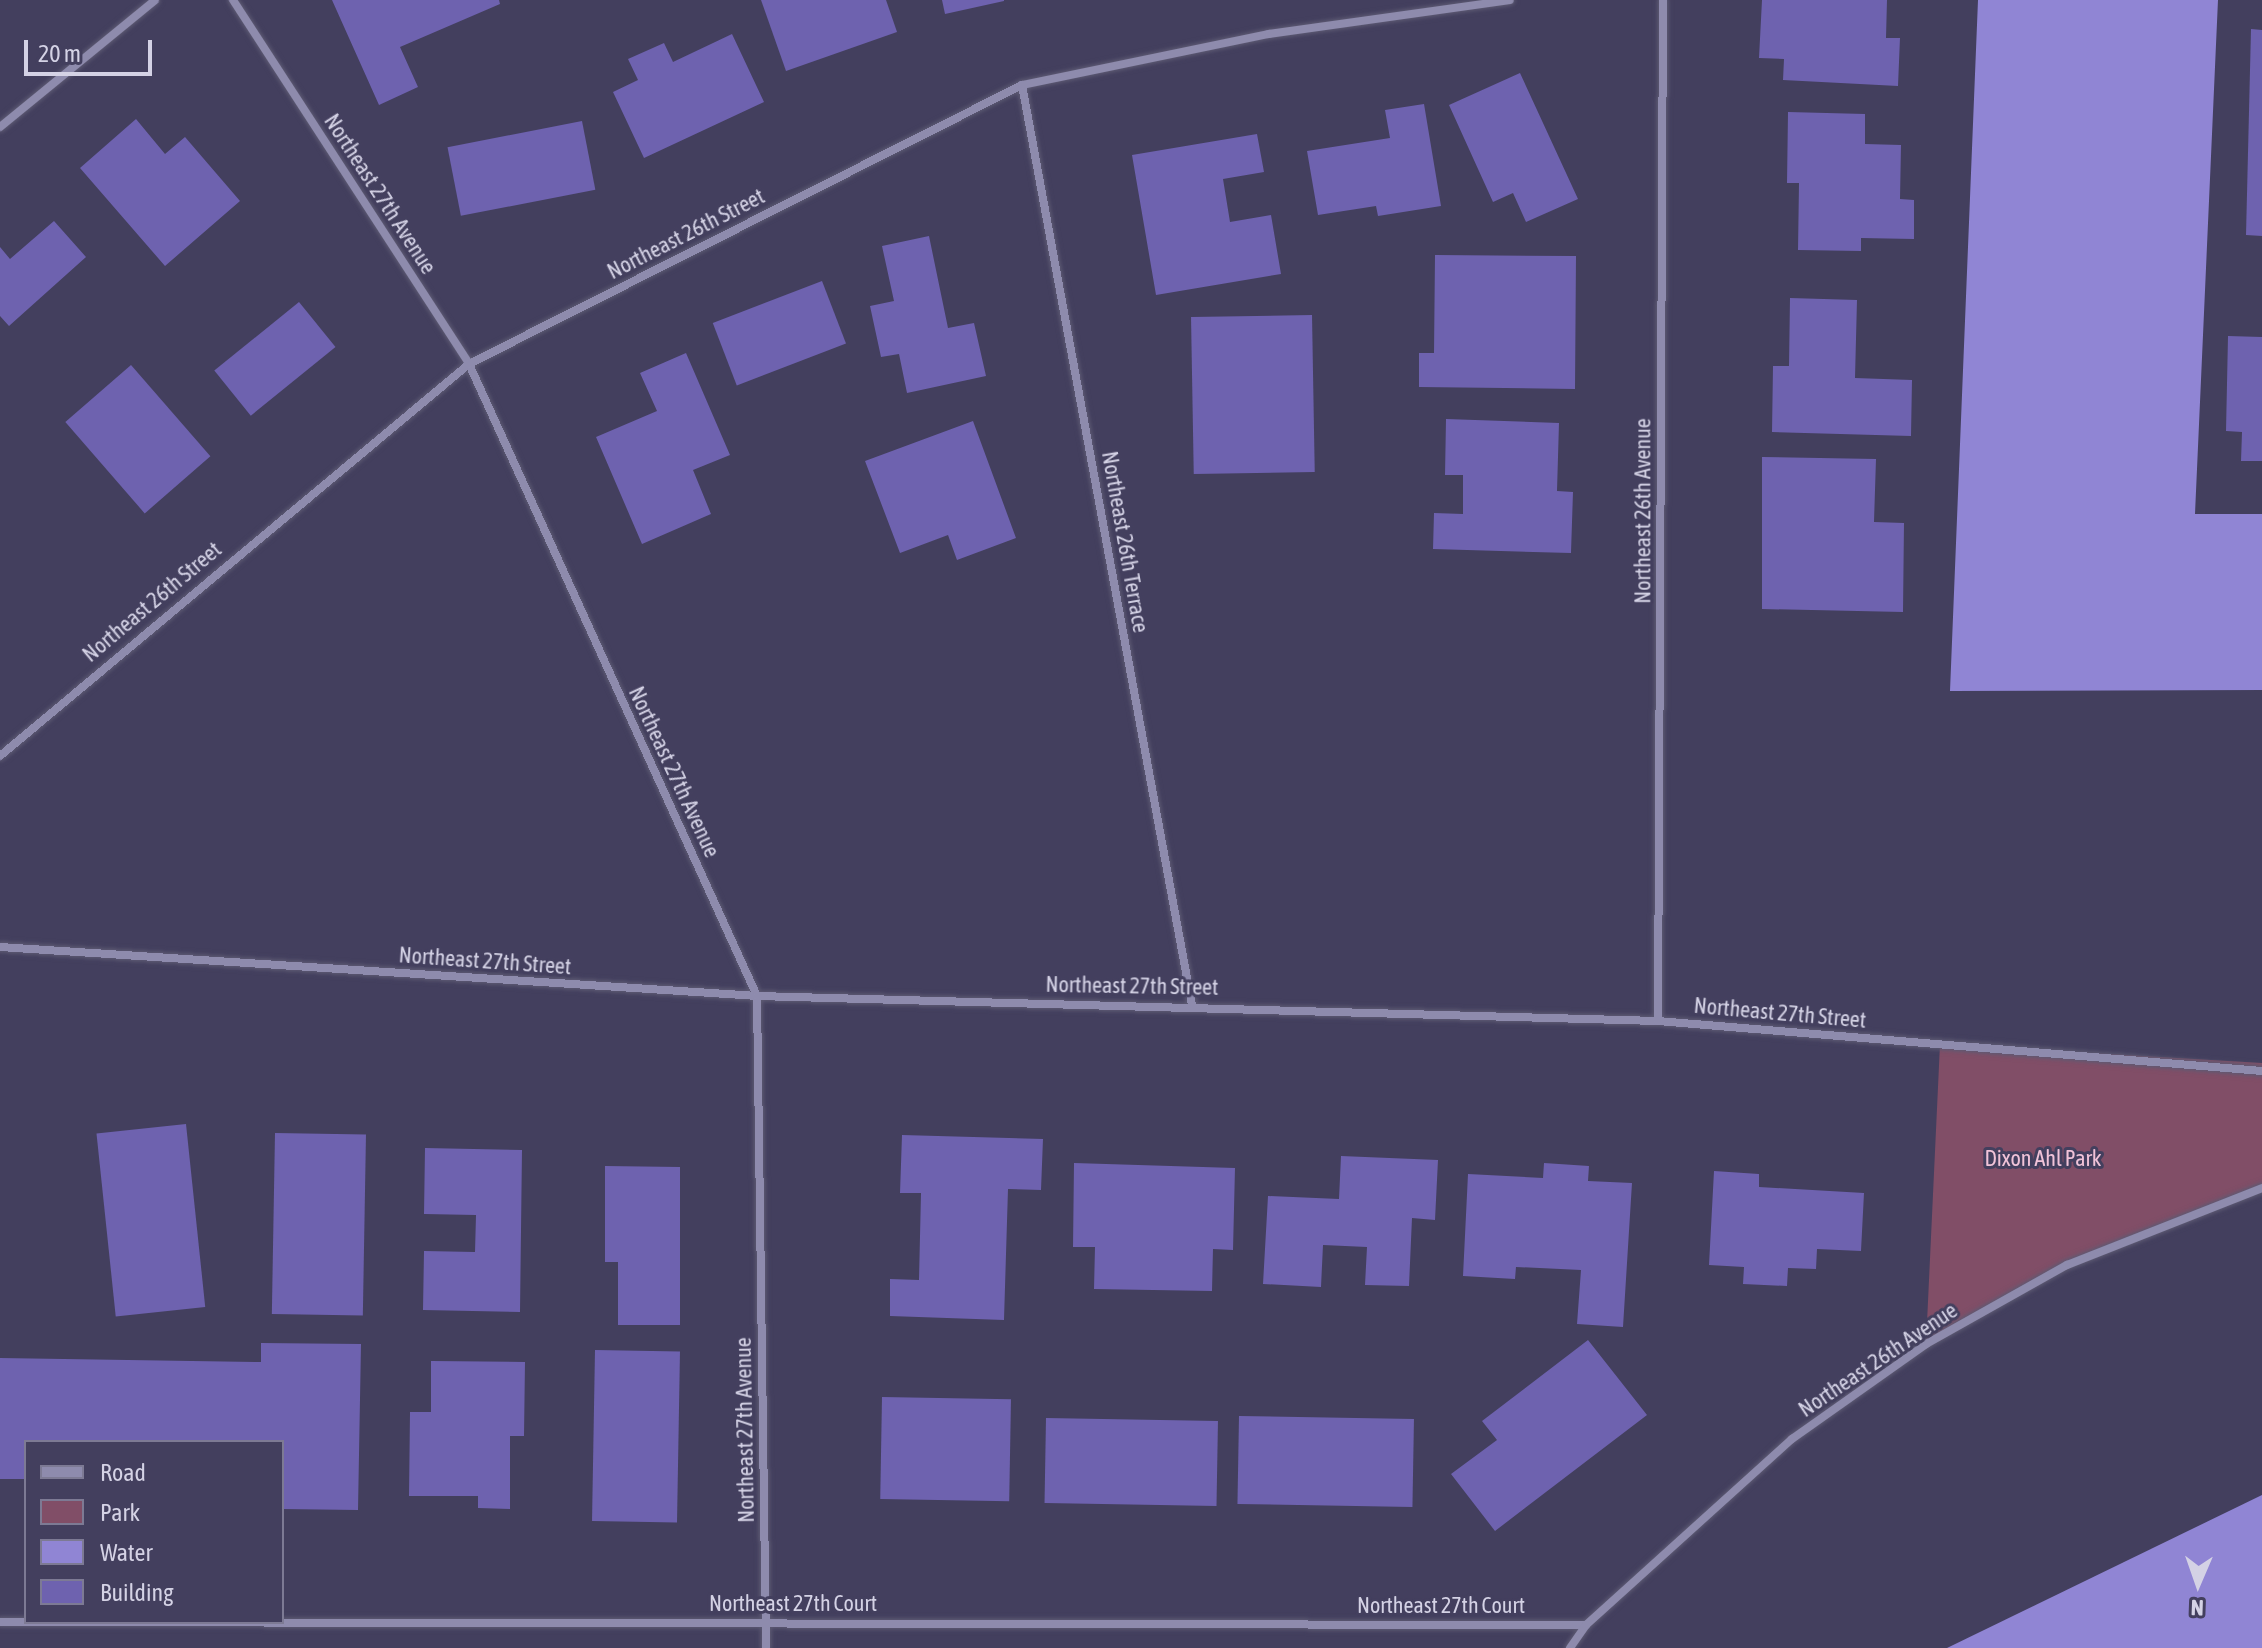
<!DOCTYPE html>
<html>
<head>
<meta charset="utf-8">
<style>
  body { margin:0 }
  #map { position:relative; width:2262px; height:1648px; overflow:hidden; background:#433f5e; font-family:"Asap Condensed",sans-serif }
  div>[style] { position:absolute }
  .green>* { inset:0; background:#814e67 }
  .water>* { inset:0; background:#9085d4 }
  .building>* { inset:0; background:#6e62af; transform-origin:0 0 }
  .roads { filter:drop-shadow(0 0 2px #5d5a73) drop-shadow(0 0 2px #5d5a73) }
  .street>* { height:8px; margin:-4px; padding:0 4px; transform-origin:4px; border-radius:4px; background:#8e8bad }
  span { translate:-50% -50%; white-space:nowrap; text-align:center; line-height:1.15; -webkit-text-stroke:6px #433f5e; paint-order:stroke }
  .street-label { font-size:22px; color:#d4d2e5 }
  .park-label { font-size:22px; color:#f1c3d8 }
  .legend { position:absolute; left:24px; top:1440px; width:260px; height:184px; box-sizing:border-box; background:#433f5e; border:2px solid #7d7a94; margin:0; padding:10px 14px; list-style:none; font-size:24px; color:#d4d2e5 }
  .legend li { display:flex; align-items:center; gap:16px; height:40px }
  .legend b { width:40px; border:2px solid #7d7a94 }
  .north { position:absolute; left:2158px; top:1544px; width:80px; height:80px; -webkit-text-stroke:6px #433f5e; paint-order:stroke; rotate:182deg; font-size:22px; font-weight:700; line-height:32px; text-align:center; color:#d4d2e5 }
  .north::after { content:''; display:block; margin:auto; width:28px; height:36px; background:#d4d2e5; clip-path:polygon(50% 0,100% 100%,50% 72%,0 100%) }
  .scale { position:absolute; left:24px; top:40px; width:128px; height:36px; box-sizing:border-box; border:4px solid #d4d2e5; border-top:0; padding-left:10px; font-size:24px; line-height:28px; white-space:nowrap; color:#d4d2e5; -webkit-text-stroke:6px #433f5e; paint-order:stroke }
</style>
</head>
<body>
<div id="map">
  <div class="green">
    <i style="clip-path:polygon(1940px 1044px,2262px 1063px,2262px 1188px,2067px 1265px,1926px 1344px)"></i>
  </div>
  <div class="water">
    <i style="clip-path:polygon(1978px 0,2218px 0,2195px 514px,2262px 514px,2262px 690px,1950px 691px)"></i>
    <i style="clip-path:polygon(2262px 1495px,2262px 1648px,1947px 1648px)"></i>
  </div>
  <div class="building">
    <i style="clip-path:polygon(332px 0,499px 0,500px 4px,400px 47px,418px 87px,379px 105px)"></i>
    <i style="clip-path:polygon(761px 0,886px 0,897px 32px,786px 71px)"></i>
    <i style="clip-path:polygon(942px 0,1004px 0,1004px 1px,945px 14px)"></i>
    <i style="clip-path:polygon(1762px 0,1887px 0,1886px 38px,1900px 38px,1898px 86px,1783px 80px,1784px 59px,1759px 58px)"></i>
    <i style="clip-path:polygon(2251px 29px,2262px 30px,2262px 236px,2246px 235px)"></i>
    <i style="clip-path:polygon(732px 34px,764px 102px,644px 158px,613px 92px,638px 80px,628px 59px,664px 43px,673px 62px)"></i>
    <i style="clip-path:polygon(1520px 73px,1578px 199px,1526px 222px,1513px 193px,1493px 202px,1449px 105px)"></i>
    <i style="clip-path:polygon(1424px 104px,1441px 206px,1378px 216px,1376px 206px,1318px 215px,1307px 151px,1390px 138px,1385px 110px)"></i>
    <i style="clip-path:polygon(1788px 112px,1865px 114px,1865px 144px,1901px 145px,1900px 199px,1914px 200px,1914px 239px,1861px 238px,1861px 251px,1798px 250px,1799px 183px,1787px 183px)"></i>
    <i style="clip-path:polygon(136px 119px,165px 154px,185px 137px,240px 201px,165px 266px,80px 168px)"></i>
    <i style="left:582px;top:121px;width:70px;height:137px;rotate:79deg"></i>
    <i style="clip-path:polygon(1257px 134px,1264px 172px,1223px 179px,1230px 222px,1271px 215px,1281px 274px,1156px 295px,1132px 155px)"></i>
    <i style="clip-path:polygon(54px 221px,86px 257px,9px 326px,0 316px,0 247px,10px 259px)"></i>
    <i style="clip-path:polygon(929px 236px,948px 328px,974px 323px,986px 376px,907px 393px,899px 354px,881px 357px,870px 306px,894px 301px,882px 246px)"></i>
    <i style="clip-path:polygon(1435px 255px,1576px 256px,1575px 389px,1419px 387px,1419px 353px,1434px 353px)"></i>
    <i style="left:822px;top:281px;width:67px;height:117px;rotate:69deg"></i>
    <i style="clip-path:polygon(1790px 298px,1857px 300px,1855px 378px,1912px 380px,1911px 436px,1772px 432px,1773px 366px,1789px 366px)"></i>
    <i style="left:299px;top:302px;width:58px;height:109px;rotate:51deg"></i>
    <i style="left:1312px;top:315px;width:157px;height:121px;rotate:89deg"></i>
    <i style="clip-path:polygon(2228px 336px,2262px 337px,2262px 461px,2241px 461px,2242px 432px,2226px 431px)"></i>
    <i style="clip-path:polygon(686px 353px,730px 455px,693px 470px,711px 514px,642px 544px,596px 437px,657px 411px,640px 373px)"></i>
    <i style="left:131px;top:365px;width:121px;height:87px;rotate:49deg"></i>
    <i style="clip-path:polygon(1446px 419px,1559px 423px,1557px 491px,1573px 492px,1571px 553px,1433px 549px,1434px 513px,1463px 514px,1463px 475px,1445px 475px)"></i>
    <i style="clip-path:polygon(973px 421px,1016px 538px,957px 560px,948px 535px,900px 553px,865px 461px)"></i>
    <i style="clip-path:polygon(1762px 457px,1876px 459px,1874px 522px,1904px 523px,1903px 612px,1762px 609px)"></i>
    <i style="left:186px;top:1124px;width:184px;height:90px;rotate:84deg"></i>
    <i style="left:275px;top:1133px;width:91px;height:181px;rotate:1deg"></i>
    <i style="clip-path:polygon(902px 1135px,1043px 1139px,1041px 1190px,1008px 1189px,1004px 1320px,890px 1316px,890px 1279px,919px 1280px,921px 1193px,900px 1193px)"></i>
    <i style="clip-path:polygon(425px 1148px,522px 1150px,520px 1312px,423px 1310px,424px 1251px,475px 1252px,476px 1215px,424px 1214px)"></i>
    <i style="clip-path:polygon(1341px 1156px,1438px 1160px,1435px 1220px,1412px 1218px,1409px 1286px,1365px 1285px,1367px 1247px,1323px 1245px,1321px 1287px,1263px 1284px,1268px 1196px,1339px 1199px)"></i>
    <i style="clip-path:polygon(1074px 1163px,1235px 1168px,1233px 1250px,1213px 1249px,1212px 1291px,1094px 1289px,1095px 1247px,1073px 1247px)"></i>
    <i style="clip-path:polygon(1544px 1163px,1589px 1166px,1588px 1181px,1632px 1183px,1623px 1327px,1577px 1324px,1581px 1270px,1516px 1267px,1515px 1279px,1463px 1276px,1468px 1174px,1543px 1178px)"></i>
    <i style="clip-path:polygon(605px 1166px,680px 1167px,680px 1325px,618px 1325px,618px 1262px,605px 1262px)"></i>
    <i style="clip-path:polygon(1714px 1171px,1759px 1174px,1759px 1187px,1864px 1193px,1861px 1251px,1817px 1249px,1816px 1269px,1788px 1268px,1787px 1286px,1743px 1284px,1744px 1267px,1709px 1265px)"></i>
    <i style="clip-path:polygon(1588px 1340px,1647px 1415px,1495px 1531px,1451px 1474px,1497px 1440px,1482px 1421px)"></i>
    <i style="clip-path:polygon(261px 1343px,361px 1344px,358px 1510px,282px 1509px,282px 1442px,26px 1442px,26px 1479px,0 1479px,0 1358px,261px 1362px)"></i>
    <i style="left:595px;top:1350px;width:85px;height:171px;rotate:1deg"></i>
    <i style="clip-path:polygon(431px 1361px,525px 1362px,524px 1436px,510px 1436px,510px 1509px,478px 1508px,478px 1496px,409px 1496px,410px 1412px,431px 1412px)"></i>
    <i style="left:882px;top:1397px;width:129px;height:102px;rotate:1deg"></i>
    <i style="left:1239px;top:1416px;width:175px;height:88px;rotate:1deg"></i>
    <i style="left:1046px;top:1418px;width:172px;height:85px;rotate:1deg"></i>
  </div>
  <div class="roads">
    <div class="street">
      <i style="left:233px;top:0;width:434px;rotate:57deg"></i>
      <i style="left:469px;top:364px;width:695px;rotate:65.5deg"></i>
      <i style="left:757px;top:996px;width:652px;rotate:89.21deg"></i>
      <i style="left:1022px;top:85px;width:936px;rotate:79.53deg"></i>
      <i style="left:0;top:127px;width:200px;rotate:-39.3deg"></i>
      <i style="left:0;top:756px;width:611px;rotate:-39.89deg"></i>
      <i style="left:469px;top:364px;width:619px;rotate:-26.77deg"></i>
      <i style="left:1022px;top:85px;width:252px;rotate:-11.7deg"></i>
      <i style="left:1269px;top:34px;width:243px;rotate:-8deg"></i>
      <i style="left:0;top:947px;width:759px;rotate:3.7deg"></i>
      <i style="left:757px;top:996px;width:901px;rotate:1.59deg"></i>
      <i style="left:1658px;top:1021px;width:606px;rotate:4.73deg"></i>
      <i style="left:1658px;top:1021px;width:1021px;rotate:-89.72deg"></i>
      <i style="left:0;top:1622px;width:1586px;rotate:0.11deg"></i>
      <i style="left:1570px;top:1648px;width:28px;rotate:-55deg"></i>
      <i style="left:1586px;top:1625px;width:278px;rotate:-42.1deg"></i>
      <i style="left:1792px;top:1439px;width:164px;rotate:-35.3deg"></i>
      <i style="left:1926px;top:1344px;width:162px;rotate:-29.3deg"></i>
      <i style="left:2067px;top:1265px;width:210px;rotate:-21.5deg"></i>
    </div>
  </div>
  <div class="street-label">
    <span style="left:380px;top:194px;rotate:57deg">Northeast 27th Avenue</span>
    <span style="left:686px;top:234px;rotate:-27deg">Northeast 26th Street</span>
    <span style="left:1643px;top:511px;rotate:-90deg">Northeast 26th Avenue</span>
    <span style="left:1125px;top:542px;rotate:80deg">Northeast 26th Terrace</span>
    <span style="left:152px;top:602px;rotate:-40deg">Northeast 26th Street</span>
    <span style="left:674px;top:772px;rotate:65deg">Northeast 27th Avenue</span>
    <span style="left:485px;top:961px;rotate:4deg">Northeast 27th Street</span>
    <span style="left:1132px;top:986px;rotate:1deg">Northeast 27th Street</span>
    <span style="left:1780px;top:1013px;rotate:5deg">Northeast 27th Street</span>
    <span style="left:1878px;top:1360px;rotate:-34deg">Northeast 26th Avenue</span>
    <span style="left:745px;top:1430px;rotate:-91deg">Northeast 27th Avenue</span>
    <span style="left:793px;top:1604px">Northeast 27th Court</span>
    <span style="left:1441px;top:1606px">Northeast 27th Court</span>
  </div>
  <div class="park-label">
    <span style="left:2043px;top:1159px">Dixon Ahl Park</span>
  </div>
  <ul class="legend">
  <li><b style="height:10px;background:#8e8bad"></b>Road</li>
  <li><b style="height:22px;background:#814e67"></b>Park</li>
  <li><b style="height:22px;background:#9085d4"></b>Water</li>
  <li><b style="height:22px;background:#6e62af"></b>Building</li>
  </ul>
  <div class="north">N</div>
  <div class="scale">20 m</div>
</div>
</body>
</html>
